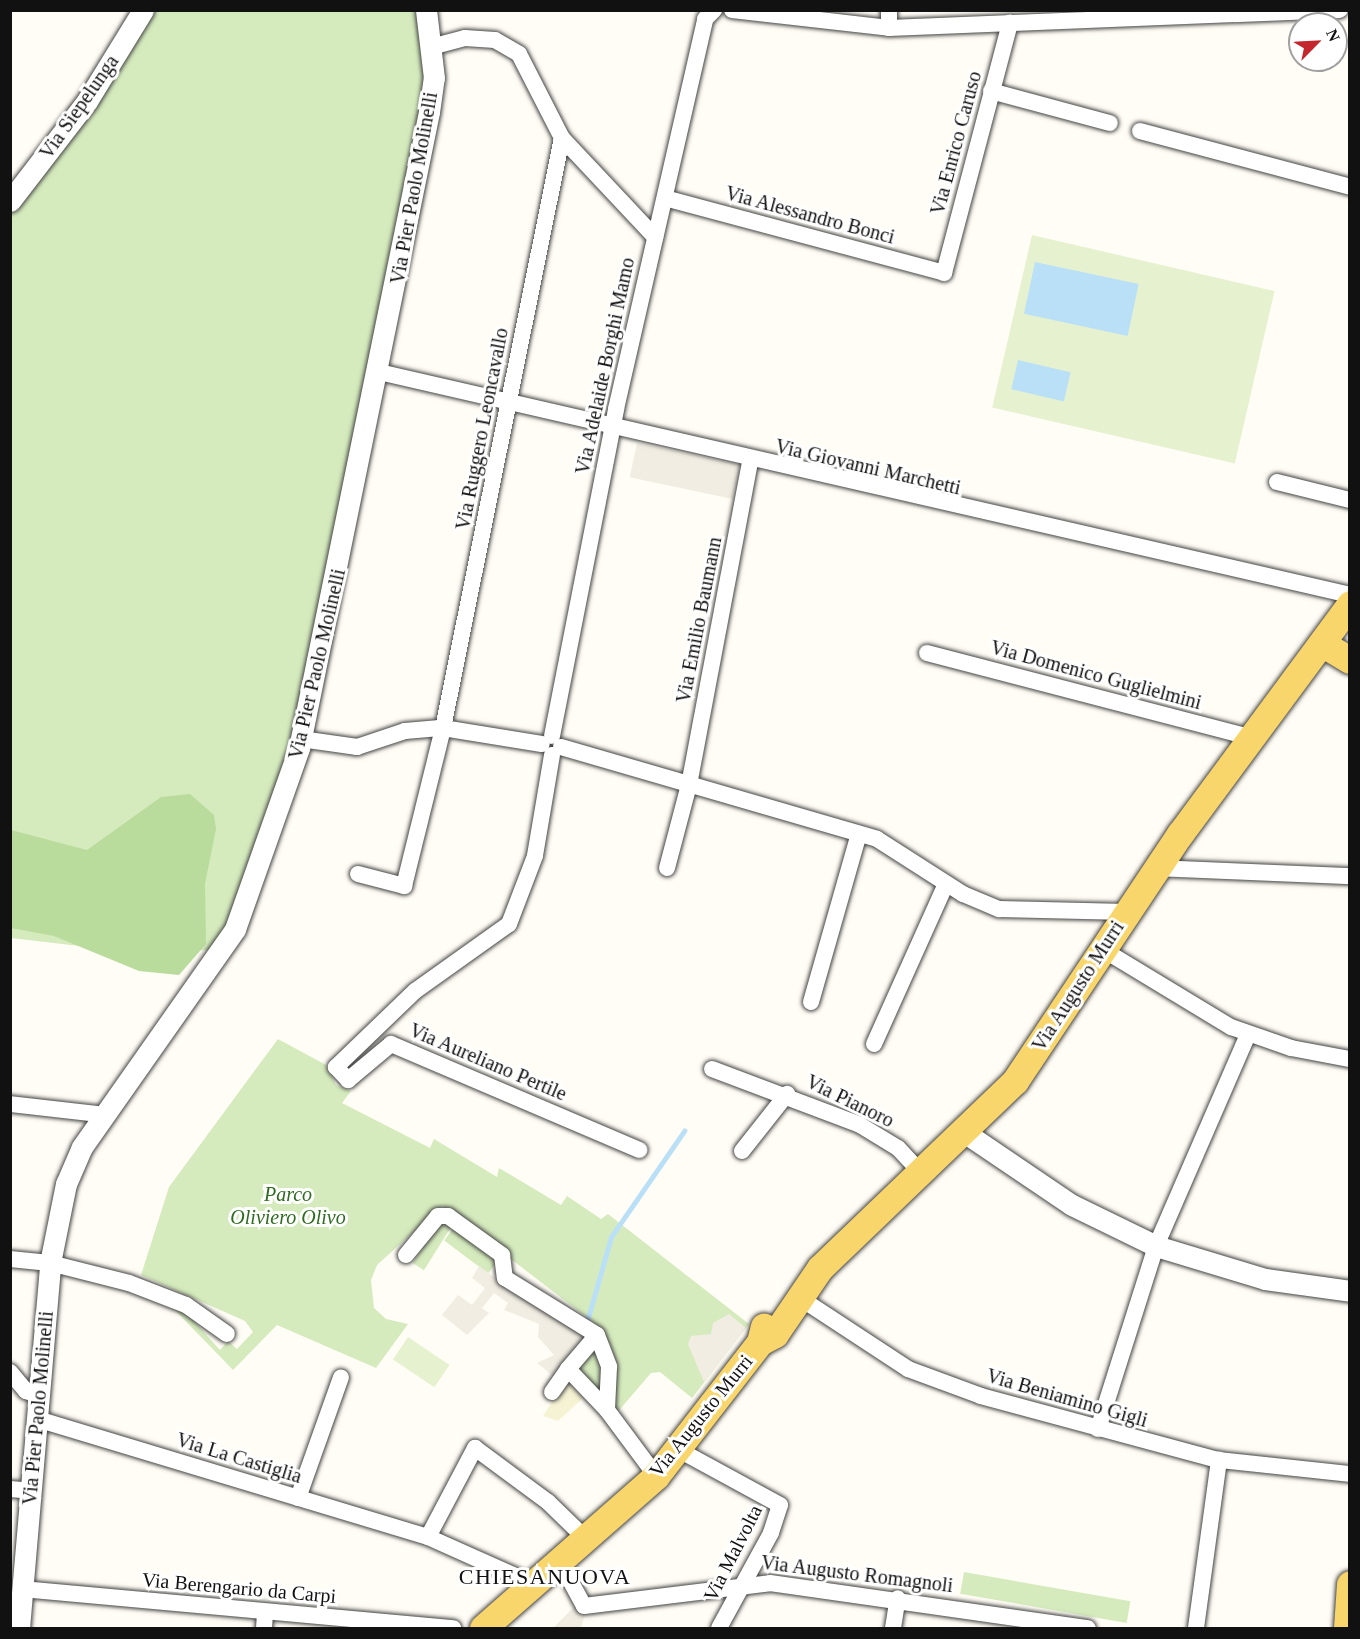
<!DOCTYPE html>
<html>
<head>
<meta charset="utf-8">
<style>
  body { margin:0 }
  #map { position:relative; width:1360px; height:1639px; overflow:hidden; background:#fffdf5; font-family:Georgia,serif }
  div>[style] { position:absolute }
  .farmland>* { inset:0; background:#f6f3d4 }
  .green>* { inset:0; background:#d5ebbd; transform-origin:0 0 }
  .forest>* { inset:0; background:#b9dc9c }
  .pitch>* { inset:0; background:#e6f2cf; transform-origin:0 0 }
  .plaza>* { inset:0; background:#f1ede2; transform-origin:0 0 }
  .water>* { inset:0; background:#b9e0f7; transform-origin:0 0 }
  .stream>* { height:4.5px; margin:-2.25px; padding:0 2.25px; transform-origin:2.25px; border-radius:2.25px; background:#b9e0f7 }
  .roads { filter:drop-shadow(0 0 2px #444) drop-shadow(0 0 2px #444) }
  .minor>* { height:16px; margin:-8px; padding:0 8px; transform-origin:8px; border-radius:8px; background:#fff }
  .tertiary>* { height:21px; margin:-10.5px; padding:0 10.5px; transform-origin:10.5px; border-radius:10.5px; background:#fff }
  .primary>* { height:27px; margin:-13.5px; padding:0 13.5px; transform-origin:13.5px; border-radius:13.5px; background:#f9d66b }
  span { translate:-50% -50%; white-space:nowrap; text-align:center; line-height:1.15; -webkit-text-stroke:6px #fff; paint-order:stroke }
  .street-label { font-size:20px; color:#111 }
  .park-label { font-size:20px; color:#2f6b1f; font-style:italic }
  .quarter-label { font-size:22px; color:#111; letter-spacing:1.5px }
  .frame { position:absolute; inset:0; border:12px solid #111; pointer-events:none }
  .north { position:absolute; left:1288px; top:12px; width:60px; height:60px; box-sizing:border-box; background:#fff; border:2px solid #a0a0a0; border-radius:50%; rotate:66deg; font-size:16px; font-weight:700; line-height:24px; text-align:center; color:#111 }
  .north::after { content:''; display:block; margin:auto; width:21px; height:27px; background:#c4262e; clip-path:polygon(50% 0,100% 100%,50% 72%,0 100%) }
</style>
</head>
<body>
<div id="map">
  <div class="farmland">
    <i style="clip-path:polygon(566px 1381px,583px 1398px,558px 1421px,543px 1416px)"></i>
  </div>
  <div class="green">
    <i style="clip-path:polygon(156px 11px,418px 11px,426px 83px,300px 727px,229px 921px,210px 950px,139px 953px,11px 938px,11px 206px)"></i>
    <i style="clip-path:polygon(278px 1039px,326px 1065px,336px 1085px,351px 1091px,342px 1103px,430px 1148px,434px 1139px,497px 1177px,499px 1168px,561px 1205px,567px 1196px,601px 1219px,608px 1214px,749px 1324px,692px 1398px,660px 1372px,651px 1373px,615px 1415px,611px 1346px,598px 1326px,442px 1206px,377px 1265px,371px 1280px,374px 1308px,386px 1319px,408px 1324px,376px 1368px,277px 1325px,233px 1370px,169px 1304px,182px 1308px,220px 1350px,228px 1341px,237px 1349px,253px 1332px,245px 1321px,141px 1275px,169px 1187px)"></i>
    <i style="left:440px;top:1220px;width:13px;height:51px;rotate:32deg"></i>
    <i style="left:455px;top:1226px;width:55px;height:18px;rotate:37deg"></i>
    <i style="clip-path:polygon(597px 1342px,602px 1356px,600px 1391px,576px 1372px)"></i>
    <i style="left:964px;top:1572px;width:169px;height:22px;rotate:10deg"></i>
  </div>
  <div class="forest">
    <i style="clip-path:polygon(190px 794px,214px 815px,216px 829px,205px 884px,206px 944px,179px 975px,139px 971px,54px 936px,11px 928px,11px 830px,87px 850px,161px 797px)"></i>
  </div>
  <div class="pitch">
    <i style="left:1032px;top:235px;width:249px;height:177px;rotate:13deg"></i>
    <i style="left:408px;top:1337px;width:50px;height:27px;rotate:34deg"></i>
  </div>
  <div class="plaza">
    <i style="left:637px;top:443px;width:105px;height:35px;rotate:12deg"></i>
    <i style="clip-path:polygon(479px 1266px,518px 1295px,592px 1332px,557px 1379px,537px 1363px,554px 1355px,538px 1337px,539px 1324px,504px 1310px,508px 1303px,494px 1293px,482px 1308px,489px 1313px,467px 1335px,442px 1315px,458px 1295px,472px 1305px,485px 1288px,472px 1278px)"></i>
    <i style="clip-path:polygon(729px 1314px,746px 1328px,704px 1382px,688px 1344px,691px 1336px,711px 1334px,713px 1323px)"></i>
    <i style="clip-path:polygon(575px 1606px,585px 1614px,581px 1628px,553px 1628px)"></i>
  </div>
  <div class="water">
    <i style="left:1035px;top:262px;width:106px;height:53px;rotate:12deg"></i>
    <i style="left:1018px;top:360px;width:54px;height:30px;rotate:13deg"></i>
  </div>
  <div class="stream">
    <i style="left:588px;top:1318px;width:84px;rotate:-74.1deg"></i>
    <i style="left:611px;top:1237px;width:129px;rotate:-55.4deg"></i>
  </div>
  <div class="roads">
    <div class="minor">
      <i style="left:732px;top:10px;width:158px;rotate:6.5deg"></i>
      <i style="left:889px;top:28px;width:451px;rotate:-2.3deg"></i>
      <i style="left:889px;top:28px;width:18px;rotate:-90deg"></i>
      <i style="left:431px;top:47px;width:35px;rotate:-15deg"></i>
      <i style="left:465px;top:38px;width:30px;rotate:4deg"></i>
      <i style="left:495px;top:40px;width:28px;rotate:30deg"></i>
      <i style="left:519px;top:54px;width:94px;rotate:62.9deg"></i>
      <i style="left:562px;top:138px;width:136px;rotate:46.8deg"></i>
      <i style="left:991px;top:91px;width:123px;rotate:15.1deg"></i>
      <i style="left:1140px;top:131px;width:217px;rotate:14.9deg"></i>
      <i style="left:665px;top:198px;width:289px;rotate:15deg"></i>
      <i style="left:944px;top:273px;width:259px;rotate:-75.2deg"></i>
      <i style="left:379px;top:372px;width:996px;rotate:12.93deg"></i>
      <i style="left:1277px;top:482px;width:75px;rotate:13.9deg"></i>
      <i style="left:927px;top:653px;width:338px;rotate:14.6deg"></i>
      <i style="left:552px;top:736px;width:333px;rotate:-78.9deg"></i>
      <i style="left:616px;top:409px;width:400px;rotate:-77.1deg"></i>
      <i style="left:705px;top:19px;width:13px;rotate:-45deg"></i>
      <i style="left:301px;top:739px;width:57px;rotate:8.1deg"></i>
      <i style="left:357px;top:747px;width:51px;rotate:-18.4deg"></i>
      <i style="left:405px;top:731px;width:38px;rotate:-5deg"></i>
      <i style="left:443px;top:728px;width:100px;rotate:9.2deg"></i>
      <i style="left:561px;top:747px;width:329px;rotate:16.2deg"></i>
      <i style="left:877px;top:839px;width:102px;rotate:32.6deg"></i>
      <i style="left:963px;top:894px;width:39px;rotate:23deg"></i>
      <i style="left:999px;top:909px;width:128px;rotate:1.3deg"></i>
      <i style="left:552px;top:755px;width:102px;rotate:99.6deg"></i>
      <i style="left:535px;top:856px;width:73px;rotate:110.9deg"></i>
      <i style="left:509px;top:924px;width:115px;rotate:144.5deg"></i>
      <i style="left:415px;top:991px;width:110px;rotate:136.1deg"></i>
      <i style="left:336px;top:1067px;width:18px;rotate:47deg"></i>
      <i style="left:348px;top:1080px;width:56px;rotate:-39.9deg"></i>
      <i style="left:391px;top:1044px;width:270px;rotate:23.1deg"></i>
      <i style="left:667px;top:868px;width:86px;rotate:-75.2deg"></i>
      <i style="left:689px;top:785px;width:329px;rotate:-79.3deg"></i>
      <i style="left:1157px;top:868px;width:193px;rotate:2.4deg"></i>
      <i style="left:358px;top:874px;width:48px;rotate:14.6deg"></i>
      <i style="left:404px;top:886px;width:163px;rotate:-76.1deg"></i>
      <i style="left:443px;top:728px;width:602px;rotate:-78.6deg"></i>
      <i style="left:1102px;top:949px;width:151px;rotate:31.2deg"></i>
      <i style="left:1231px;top:1027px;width:64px;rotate:19.3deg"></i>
      <i style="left:1291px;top:1048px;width:60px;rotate:10.6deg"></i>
      <i style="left:811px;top:1002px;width:175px;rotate:-74.1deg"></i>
      <i style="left:874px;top:1044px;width:175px;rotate:-65.8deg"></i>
      <i style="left:712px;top:1069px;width:158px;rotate:20.7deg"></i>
      <i style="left:860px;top:1125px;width:44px;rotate:31.2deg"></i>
      <i style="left:898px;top:1148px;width:33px;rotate:47deg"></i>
      <i style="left:10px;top:1104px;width:97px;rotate:6.5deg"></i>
      <i style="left:742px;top:1151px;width:73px;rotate:-51.7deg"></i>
      <i style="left:406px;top:1255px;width:50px;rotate:-50.6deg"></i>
      <i style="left:438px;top:1216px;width:10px"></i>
      <i style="left:448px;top:1216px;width:67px;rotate:35.8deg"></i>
      <i style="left:502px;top:1255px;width:23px;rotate:83deg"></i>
      <i style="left:505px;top:1278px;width:108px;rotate:31.8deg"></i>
      <i style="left:597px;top:1335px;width:34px;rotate:69deg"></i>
      <i style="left:609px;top:1367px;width:43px;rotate:92.7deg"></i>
      <i style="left:607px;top:1410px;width:82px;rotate:53.4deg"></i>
      <i style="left:10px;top:1259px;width:40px;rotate:5.7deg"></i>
      <i style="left:50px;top:1263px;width:81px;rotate:14.2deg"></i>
      <i style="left:129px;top:1283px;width:61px;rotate:21.1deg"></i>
      <i style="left:186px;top:1305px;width:50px;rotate:35.3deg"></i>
      <i style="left:797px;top:1296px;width:133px;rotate:33.3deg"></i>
      <i style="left:908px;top:1369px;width:78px;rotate:20.3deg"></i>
      <i style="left:981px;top:1396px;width:246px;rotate:15.1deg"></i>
      <i style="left:1219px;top:1460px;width:132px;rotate:6.1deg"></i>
      <i style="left:597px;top:1335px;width:45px;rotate:130.5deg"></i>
      <i style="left:568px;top:1369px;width:57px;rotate:46.4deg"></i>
      <i style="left:10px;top:1372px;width:25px;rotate:50deg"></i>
      <i style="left:26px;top:1391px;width:14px;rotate:17deg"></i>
      <i style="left:552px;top:1392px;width:28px;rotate:-55deg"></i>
      <i style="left:37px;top:1419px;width:408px;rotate:16.8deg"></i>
      <i style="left:428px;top:1537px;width:113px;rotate:24.1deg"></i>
      <i style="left:1098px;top:1429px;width:192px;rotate:-72.4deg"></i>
      <i style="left:1156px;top:1246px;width:231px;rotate:-66.5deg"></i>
      <i style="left:679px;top:1450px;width:115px;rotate:28.6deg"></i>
      <i style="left:780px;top:1505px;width:29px;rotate:108deg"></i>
      <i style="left:771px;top:1533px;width:108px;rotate:118.7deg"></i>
      <i style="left:10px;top:1489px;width:21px;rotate:5deg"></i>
      <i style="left:298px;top:1498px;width:128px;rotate:-70.4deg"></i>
      <i style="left:428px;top:1537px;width:101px;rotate:-62.2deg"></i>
      <i style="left:475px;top:1448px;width:91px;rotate:36.5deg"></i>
      <i style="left:548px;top:1502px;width:52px;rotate:44.2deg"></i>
      <i style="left:559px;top:1560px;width:52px;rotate:61.5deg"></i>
      <i style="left:584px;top:1606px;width:187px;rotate:-7deg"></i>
      <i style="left:770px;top:1583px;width:321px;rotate:8.1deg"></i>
      <i style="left:22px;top:1589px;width:433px;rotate:5.2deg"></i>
      <i style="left:264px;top:1628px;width:16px;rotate:-86deg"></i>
      <i style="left:893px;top:1628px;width:30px;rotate:-81deg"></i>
      <i style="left:1196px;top:1628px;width:170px;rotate:-82.2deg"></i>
    </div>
    <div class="tertiary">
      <i style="left:10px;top:201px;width:126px;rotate:-52.4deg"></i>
      <i style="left:87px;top:101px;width:107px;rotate:-58.4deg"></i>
      <i style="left:964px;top:1132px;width:130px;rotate:34.1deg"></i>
      <i style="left:1072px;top:1205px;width:93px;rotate:26deg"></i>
      <i style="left:1156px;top:1246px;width:114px;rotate:16.8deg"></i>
      <i style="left:1265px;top:1279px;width:86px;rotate:8deg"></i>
      <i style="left:19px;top:1628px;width:366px;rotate:-85.1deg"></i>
      <i style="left:50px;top:1263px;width:81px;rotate:-78.6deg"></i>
      <i style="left:66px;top:1184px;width:40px;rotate:-66.6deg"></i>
      <i style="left:82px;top:1147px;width:266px;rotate:-54.9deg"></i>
      <i style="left:235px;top:929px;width:192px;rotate:-70.5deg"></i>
      <i style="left:299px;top:748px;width:649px;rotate:-78.45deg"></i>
      <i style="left:429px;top:112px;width:34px;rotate:-82deg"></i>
      <i style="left:434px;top:78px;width:68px;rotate:-96.7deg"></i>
    </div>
    <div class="primary">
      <i style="left:1323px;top:644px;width:31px;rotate:31deg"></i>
      <i style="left:760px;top:1342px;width:17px;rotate:-28deg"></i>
      <i style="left:775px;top:1334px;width:80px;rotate:-55.7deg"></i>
      <i style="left:820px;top:1268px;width:270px;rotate:-43.8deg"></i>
      <i style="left:1015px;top:1081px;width:297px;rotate:-56.3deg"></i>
      <i style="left:1180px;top:834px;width:286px;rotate:-53.5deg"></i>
      <i style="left:483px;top:1628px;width:230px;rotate:-41.3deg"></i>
      <i style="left:656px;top:1476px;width:170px;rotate:-52.2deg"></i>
      <i style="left:760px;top:1342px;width:16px;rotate:-76deg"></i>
      <i style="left:1347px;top:1628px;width:44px;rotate:-86.1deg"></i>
    </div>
  </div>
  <div class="street-label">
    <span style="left:79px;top:107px;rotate:-55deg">Via Siepelunga</span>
    <span style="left:956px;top:143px;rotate:-75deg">Via Enrico Caruso</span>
    <span style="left:414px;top:188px;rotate:-80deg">Via Pier Paolo Molinelli</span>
    <span style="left:810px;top:215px;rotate:15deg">Via Alessandro Bonci</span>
    <span style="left:605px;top:366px;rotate:-78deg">Via Adelaide Borghi Mamo</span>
    <span style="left:482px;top:429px;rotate:-79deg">Via Ruggero Leoncavallo</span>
    <span style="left:868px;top:467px;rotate:13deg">Via Giovanni Marchetti</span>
    <span style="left:699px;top:620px;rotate:-79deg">Via Emilio Baumann</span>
    <span style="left:317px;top:664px;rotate:-77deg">Via Pier Paolo Molinelli</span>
    <span style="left:1096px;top:675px;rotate:15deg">Via Domenico Guglielmini</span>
    <span style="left:1078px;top:986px;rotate:-57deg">Via Augusto Murri</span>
    <span style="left:488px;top:1062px;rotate:23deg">Via Aureliano Pertile</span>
    <span style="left:850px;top:1101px;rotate:26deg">Via Pianoro</span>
    <span style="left:1067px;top:1398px;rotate:16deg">Via Beniamino Gigli</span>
    <span style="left:38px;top:1408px;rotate:-85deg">Via Pier Paolo Molinelli</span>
    <span style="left:701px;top:1416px;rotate:-51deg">Via Augusto Murri</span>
    <span style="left:239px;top:1458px;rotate:17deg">Via La Castiglia</span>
    <span style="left:733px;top:1553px;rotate:-63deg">Via Malvolta</span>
    <span style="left:857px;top:1574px;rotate:7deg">Via Augusto Romagnoli</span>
    <span style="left:239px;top:1588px;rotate:5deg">Via Berengario da Carpi</span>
  </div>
  <div class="park-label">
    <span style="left:288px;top:1206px">Parco<br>Oliviero Olivo</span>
  </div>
  <div class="quarter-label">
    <span style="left:545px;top:1577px">CHIESANUOVA</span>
  </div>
  <div class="frame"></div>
  <div class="north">N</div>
</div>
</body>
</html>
